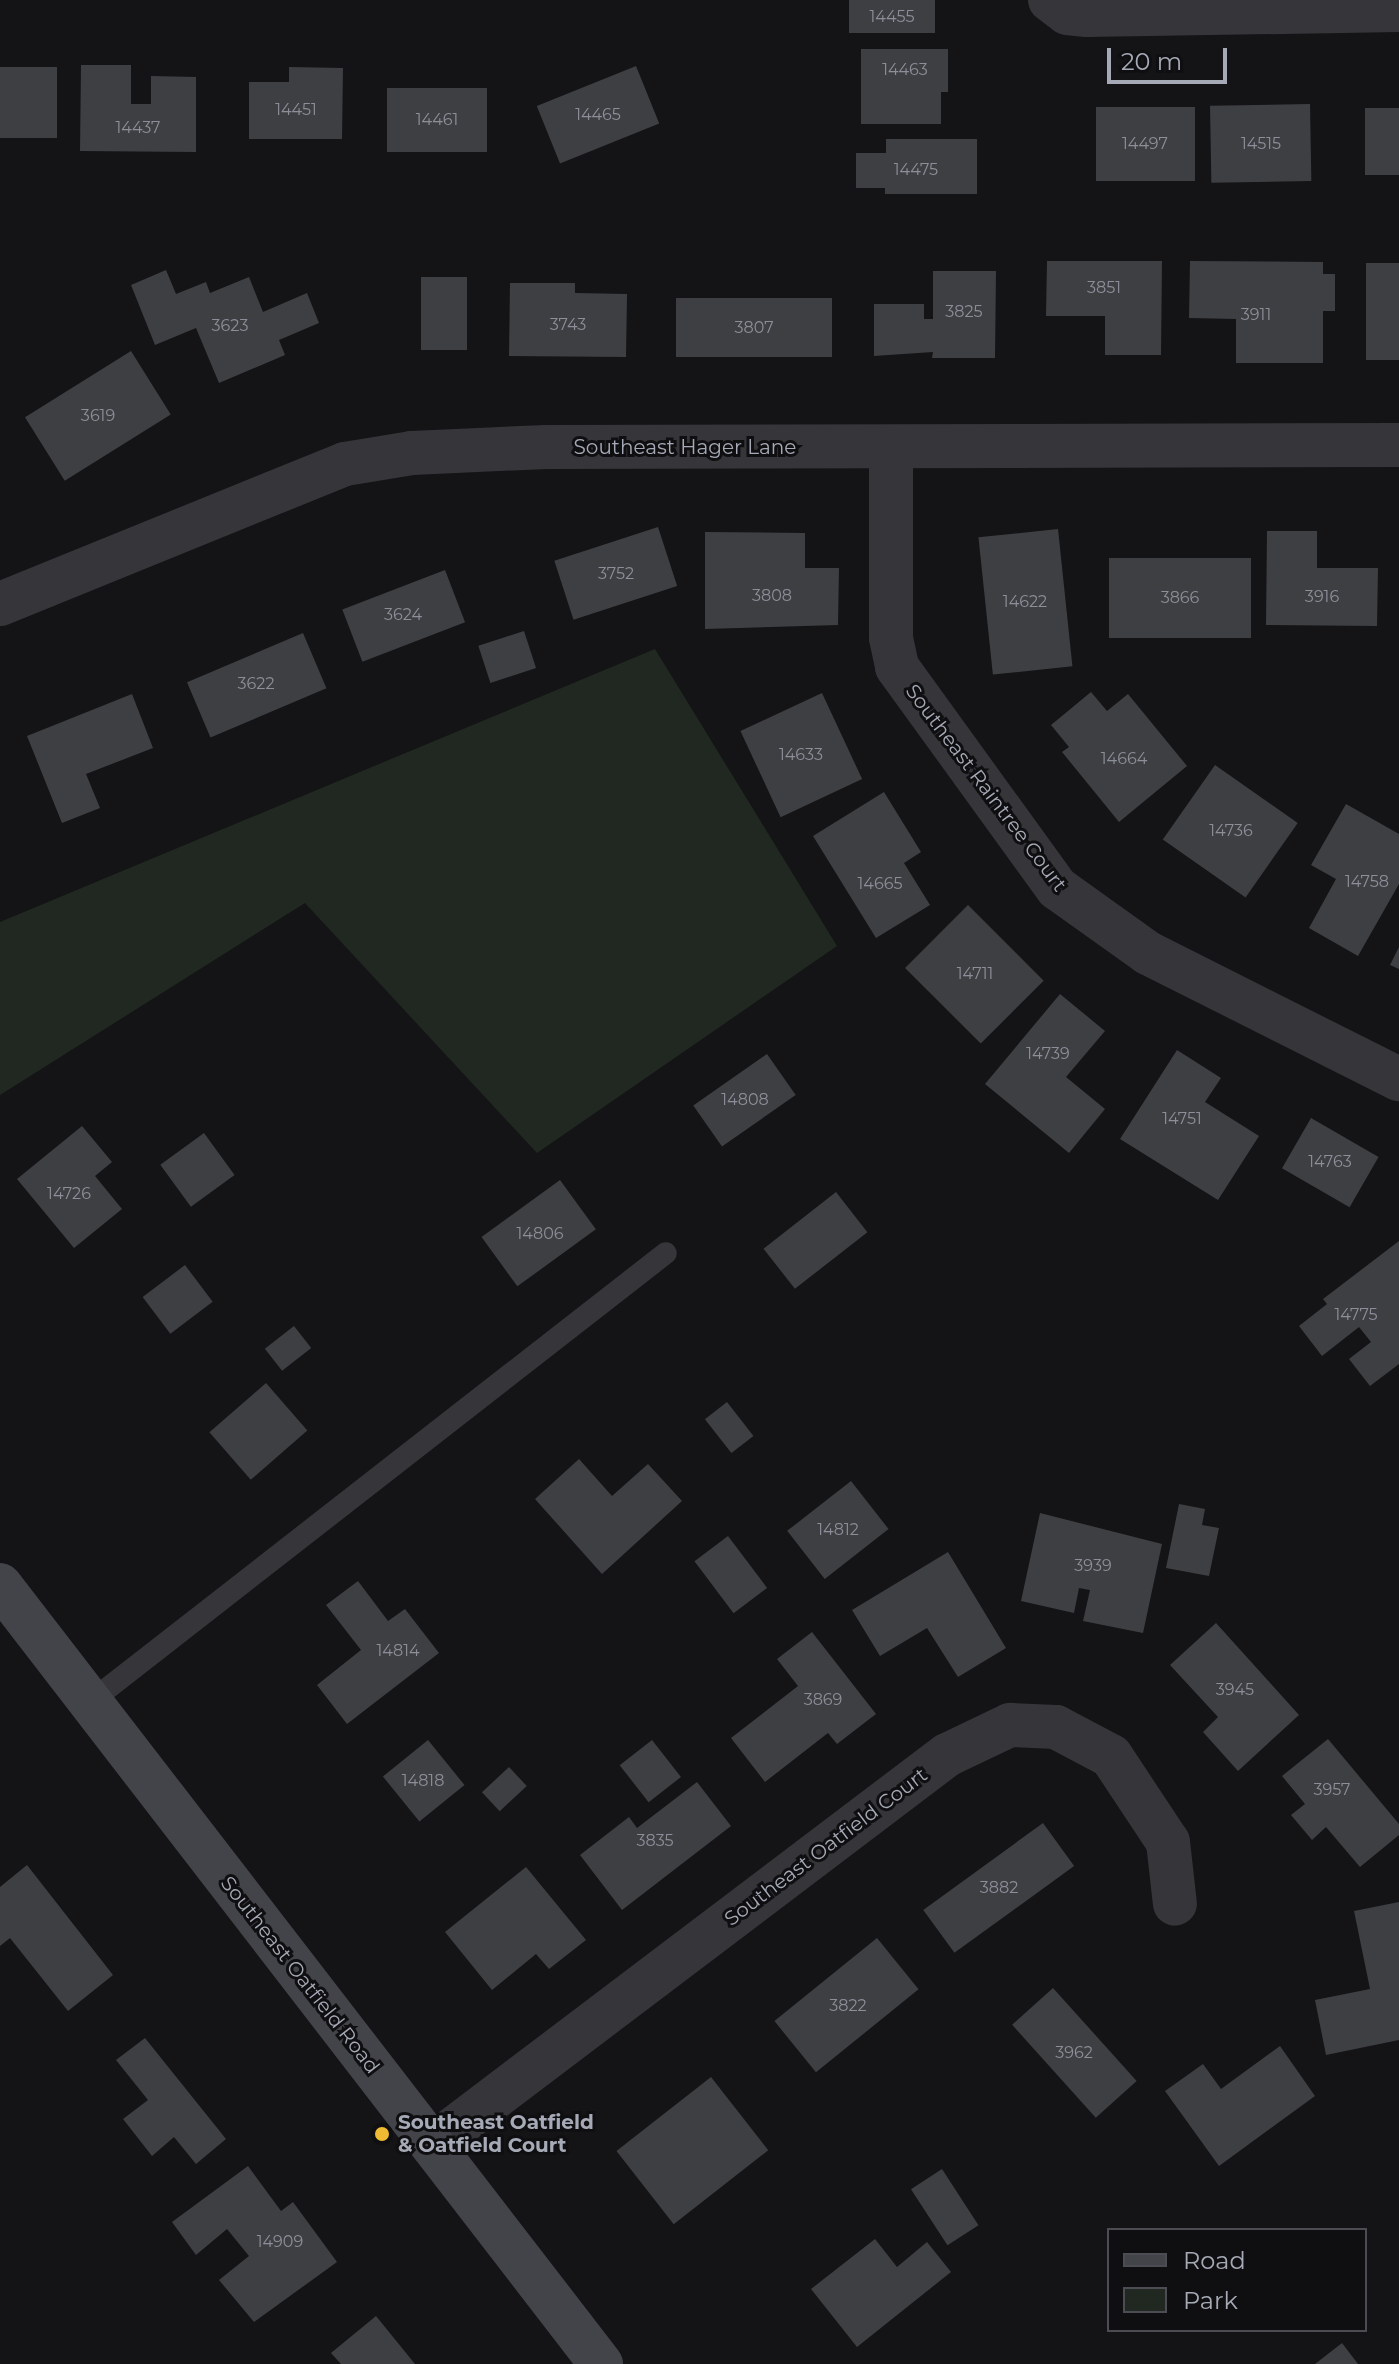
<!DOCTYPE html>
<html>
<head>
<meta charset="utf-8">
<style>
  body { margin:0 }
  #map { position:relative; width:1399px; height:2364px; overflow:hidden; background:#141416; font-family:Montserrat,sans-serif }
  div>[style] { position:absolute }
  .green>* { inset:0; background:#202821 }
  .building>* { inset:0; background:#3e3f43; transform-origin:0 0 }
  .lane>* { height:22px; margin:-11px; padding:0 11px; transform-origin:11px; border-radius:11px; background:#35353a }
  .street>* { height:44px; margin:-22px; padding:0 22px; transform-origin:22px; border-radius:22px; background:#35353a }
  .secondary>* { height:44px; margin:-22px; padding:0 22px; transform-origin:22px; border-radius:22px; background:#43444a }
  .dots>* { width:22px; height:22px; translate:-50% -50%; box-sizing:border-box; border:4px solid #0f0f11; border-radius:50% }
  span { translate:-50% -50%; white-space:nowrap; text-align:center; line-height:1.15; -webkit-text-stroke:6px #0f0f11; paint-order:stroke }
  .number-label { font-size:16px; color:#8c8f99 }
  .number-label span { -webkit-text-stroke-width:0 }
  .street-label { font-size:20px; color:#a6aab6 }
  .poi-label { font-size:20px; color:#a6aab6; font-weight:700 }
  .left { translate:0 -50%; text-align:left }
  .legend { position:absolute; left:1107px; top:2228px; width:260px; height:104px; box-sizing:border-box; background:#0f0f11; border:2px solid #4b4d53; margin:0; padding:10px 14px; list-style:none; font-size:24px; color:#a6aab6 }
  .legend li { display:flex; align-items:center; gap:16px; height:40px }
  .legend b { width:40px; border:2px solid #4b4d53 }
  .scale { position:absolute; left:1107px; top:48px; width:120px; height:36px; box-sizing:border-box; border:4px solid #a6aab6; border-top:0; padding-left:10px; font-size:24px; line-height:28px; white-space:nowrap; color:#a6aab6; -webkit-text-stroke:6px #0f0f11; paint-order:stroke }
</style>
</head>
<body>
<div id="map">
  <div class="green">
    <i style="clip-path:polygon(655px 649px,837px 946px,537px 1153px,305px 903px,0 1095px,0 922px)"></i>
  </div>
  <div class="building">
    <i style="left:849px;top:0;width:86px;height:33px"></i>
    <i style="clip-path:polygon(861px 49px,948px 49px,948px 92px,941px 92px,941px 124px,861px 124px)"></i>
    <i style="clip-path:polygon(81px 65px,131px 65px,131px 104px,151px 104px,151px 76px,196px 77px,196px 152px,80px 151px)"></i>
    <i style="left:636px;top:66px;width:62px;height:107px;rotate:68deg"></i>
    <i style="left:0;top:67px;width:57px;height:71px"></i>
    <i style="clip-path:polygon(289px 67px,343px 68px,342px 139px,249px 139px,249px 82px,289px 82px)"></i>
    <i style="left:387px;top:88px;width:100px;height:64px"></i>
    <i style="left:1310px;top:104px;width:77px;height:100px;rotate:89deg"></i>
    <i style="left:1096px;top:107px;width:99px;height:74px"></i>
    <i style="left:1365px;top:108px;width:34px;height:67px"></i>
    <i style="clip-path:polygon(886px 139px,977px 139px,977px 194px,885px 194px,885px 188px,856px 188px,856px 153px,886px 153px)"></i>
    <i style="clip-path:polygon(1047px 261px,1162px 261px,1161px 355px,1105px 355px,1105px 316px,1046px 316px)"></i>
    <i style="clip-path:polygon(1190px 261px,1323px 262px,1323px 274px,1335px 274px,1335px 311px,1323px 311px,1323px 363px,1236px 363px,1236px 319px,1189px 318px)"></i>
    <i style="left:1366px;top:263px;width:33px;height:97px"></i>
    <i style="clip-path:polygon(166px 270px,176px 294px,206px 282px,210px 293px,249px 277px,263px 312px,307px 293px,319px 323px,279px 340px,285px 355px,219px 383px,196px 328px,155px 345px,131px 285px)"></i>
    <i style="clip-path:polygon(933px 271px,996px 271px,995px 358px,932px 358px,933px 352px,874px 356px,874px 304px,924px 304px,924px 319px,933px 319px)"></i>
    <i style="left:421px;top:277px;width:46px;height:73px"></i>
    <i style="clip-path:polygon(510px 283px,575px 283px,575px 293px,627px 294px,626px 357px,509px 356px)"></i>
    <i style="left:676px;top:298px;width:156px;height:59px"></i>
    <i style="left:131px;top:351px;width:75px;height:125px;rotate:58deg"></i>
    <i style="left:658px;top:527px;width:62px;height:109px;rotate:72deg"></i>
    <i style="left:1058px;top:529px;width:138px;height:80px;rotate:84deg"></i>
    <i style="clip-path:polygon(1267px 531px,1317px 531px,1317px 568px,1378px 568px,1377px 626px,1266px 625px)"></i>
    <i style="clip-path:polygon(705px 532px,805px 533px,805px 568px,839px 568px,838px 625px,705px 629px)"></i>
    <i style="left:1109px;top:558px;width:142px;height:80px"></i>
    <i style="left:445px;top:570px;width:56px;height:110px;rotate:69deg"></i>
    <i style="left:524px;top:631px;width:39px;height:48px;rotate:72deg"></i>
    <i style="left:303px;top:633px;width:60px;height:126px;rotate:67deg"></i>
    <i style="clip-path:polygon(1091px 692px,1107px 711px,1128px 694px,1187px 766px,1119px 822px,1062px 752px,1069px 747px,1051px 725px)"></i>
    <i style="left:822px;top:693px;width:95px;height:90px;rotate:65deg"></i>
    <i style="clip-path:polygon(132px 694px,153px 748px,86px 774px,100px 808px,62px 823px,27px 736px)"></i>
    <i style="left:1215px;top:765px;width:101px;height:91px;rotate:35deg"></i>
    <i style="clip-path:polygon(884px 792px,921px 852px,904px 863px,930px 905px,876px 938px,813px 836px)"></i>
    <i style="clip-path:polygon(1346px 804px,1399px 834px,1399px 884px,1358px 956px,1309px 928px,1336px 879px,1311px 865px)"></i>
    <i style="left:968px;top:905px;width:107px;height:89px;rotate:45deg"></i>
    <i style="clip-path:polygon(1399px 947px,1399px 969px,1390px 965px)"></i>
    <i style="clip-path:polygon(1060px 994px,1105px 1031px,1066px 1077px,1105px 1109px,1069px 1153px,985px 1084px)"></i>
    <i style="clip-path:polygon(1177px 1050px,1221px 1078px,1205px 1102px,1259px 1136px,1218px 1200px,1120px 1139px)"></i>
    <i style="left:767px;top:1054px;width:50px;height:90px;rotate:55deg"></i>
    <i style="left:1311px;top:1118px;width:78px;height:58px;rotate:30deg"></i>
    <i style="clip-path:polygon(82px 1126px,112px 1162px,95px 1176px,122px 1209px,74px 1248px,17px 1179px)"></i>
    <i style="left:204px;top:1133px;width:52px;height:54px;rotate:54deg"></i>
    <i style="left:560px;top:1180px;width:61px;height:97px;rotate:54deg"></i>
    <i style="left:836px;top:1192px;width:51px;height:92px;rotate:52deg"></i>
    <i style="clip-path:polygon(1399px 1241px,1399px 1364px,1370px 1386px,1349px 1359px,1371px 1342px,1359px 1327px,1322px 1356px,1299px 1326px,1327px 1304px,1323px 1299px)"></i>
    <i style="left:185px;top:1265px;width:46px;height:53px;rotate:53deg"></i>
    <i style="left:294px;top:1326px;width:28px;height:37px;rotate:52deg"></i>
    <i style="left:266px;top:1383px;width:63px;height:75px;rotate:49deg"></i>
    <i style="left:727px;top:1402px;width:43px;height:28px;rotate:52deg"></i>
    <i style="clip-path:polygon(579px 1459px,612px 1496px,648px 1464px,682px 1501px,602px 1574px,535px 1499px)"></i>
    <i style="left:851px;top:1481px;width:61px;height:81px;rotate:52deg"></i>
    <i style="clip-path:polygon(1179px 1504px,1205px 1509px,1202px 1525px,1219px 1528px,1209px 1576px,1166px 1568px)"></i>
    <i style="clip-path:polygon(1040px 1513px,1162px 1544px,1143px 1633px,1083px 1621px,1090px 1590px,1079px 1588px,1074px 1613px,1021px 1601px)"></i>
    <i style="left:728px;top:1536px;width:65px;height:42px;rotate:53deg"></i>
    <i style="clip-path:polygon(948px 1552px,1006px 1648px,958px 1677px,927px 1628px,880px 1656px,852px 1610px)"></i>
    <i style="clip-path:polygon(358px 1581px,388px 1621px,405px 1609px,439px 1653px,347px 1724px,317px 1685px,361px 1650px,326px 1605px)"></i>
    <i style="clip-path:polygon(1216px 1623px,1299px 1715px,1238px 1771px,1203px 1732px,1218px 1717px,1170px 1665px)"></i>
    <i style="clip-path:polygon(812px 1632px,876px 1714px,837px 1744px,828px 1733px,765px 1782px,731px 1738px,798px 1686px,777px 1659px)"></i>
    <i style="clip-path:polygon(1328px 1739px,1399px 1824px,1399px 1835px,1360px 1867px,1326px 1827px,1312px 1840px,1291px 1815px,1305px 1804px,1282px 1776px)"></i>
    <i style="left:428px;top:1740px;width:58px;height:58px;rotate:51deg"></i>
    <i style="left:652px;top:1740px;width:47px;height:41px;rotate:52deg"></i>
    <i style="left:509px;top:1767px;width:26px;height:37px;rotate:47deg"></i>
    <i style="clip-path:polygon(697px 1782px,731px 1826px,622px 1910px,580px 1855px,629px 1817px,637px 1828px)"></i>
    <i style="left:1043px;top:1823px;width:53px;height:148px;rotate:54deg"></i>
    <i style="clip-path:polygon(27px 1865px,113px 1975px,68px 2011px,10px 1938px,0 1946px,0 1887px)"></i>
    <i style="clip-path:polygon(526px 1867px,586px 1940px,549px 1969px,536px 1954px,492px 1990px,445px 1932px)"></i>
    <i style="clip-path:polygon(1399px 1902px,1399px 2040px,1326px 2055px,1315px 2000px,1370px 1989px,1354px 1911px)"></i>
    <i style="left:877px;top:1938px;width:66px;height:132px;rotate:51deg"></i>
    <i style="left:1053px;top:1988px;width:125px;height:55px;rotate:48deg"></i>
    <i style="clip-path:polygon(145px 2038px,226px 2139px,196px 2164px,174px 2137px,152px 2156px,123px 2119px,148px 2100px,116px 2060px)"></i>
    <i style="clip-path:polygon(1280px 2046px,1315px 2096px,1219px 2166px,1165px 2091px,1203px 2064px,1221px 2089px)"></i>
    <i style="left:711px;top:2077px;width:93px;height:120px;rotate:52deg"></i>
    <i style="clip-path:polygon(248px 2166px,281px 2211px,293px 2202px,337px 2262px,254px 2322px,219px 2280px,249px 2256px,227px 2229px,196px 2255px,172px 2222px)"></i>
    <i style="left:942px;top:2169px;width:67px;height:37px;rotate:57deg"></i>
    <i style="clip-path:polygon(875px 2239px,897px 2267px,927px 2242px,951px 2272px,857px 2347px,811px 2289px)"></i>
    <i style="clip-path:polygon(376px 2316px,415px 2364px,341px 2364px,331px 2353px)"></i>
    <i style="clip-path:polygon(1342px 2343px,1358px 2364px,1315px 2364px)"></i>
  </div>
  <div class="lane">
    <i style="left:90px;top:1702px;width:730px;rotate:-37.94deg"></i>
  </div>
  <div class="street">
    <i style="left:1050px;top:0;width:21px;rotate:37deg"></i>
    <i style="left:1067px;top:13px;width:20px;rotate:6deg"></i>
    <i style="left:1087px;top:15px;width:312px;rotate:-0.9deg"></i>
    <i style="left:891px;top:447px;width:191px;rotate:90deg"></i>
    <i style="left:891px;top:638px;width:30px;rotate:78deg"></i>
    <i style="left:897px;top:667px;width:273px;rotate:54.1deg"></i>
    <i style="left:1057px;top:888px;width:112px;rotate:35.5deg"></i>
    <i style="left:1148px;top:953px;width:281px;rotate:26.7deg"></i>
    <i style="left:0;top:604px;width:372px;rotate:-22.1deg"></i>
    <i style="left:345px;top:464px;width:68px;rotate:-9.3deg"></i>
    <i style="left:412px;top:453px;width:134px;rotate:-2.6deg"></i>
    <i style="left:546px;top:447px;width:853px;rotate:-0.13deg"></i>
    <i style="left:432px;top:2145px;width:646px;rotate:-37.14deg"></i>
    <i style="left:947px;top:1755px;width:70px;rotate:-25.5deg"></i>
    <i style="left:1010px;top:1725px;width:46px;rotate:2.5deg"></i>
    <i style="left:1056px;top:1727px;width:62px;rotate:27.8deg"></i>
    <i style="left:1111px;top:1756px;width:103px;rotate:56.5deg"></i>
    <i style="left:1168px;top:1842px;width:62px;rotate:83.6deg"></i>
  </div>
  <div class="secondary">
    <i style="left:0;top:1585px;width:984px;rotate:52.35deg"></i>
  </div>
  <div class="dots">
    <i style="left:382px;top:2134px;background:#efbb32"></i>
  </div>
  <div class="number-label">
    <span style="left:892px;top:17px">14455</span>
    <span style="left:905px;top:70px">14463</span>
    <span style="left:296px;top:110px">14451</span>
    <span style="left:598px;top:115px">14465</span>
    <span style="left:437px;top:120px">14461</span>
    <span style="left:138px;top:128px">14437</span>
    <span style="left:1145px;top:144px">14497</span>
    <span style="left:1261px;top:144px">14515</span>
    <span style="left:916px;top:170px">14475</span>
    <span style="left:1104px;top:288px">3851</span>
    <span style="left:964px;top:312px">3825</span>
    <span style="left:1256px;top:315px">3911</span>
    <span style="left:568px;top:325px">3743</span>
    <span style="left:230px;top:326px">3623</span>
    <span style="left:754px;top:328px">3807</span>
    <span style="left:98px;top:416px">3619</span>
    <span style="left:616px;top:574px">3752</span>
    <span style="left:772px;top:596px">3808</span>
    <span style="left:1322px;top:597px">3916</span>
    <span style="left:1180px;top:598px">3866</span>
    <span style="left:1025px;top:602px">14622</span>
    <span style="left:403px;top:615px">3624</span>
    <span style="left:256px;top:684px">3622</span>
    <span style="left:801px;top:755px">14633</span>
    <span style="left:1124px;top:759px">14664</span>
    <span style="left:1231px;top:831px">14736</span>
    <span style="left:1367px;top:882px">14758</span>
    <span style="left:880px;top:884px">14665</span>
    <span style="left:975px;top:974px">14711</span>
    <span style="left:1048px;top:1054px">14739</span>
    <span style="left:745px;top:1100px">14808</span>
    <span style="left:1182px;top:1119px">14751</span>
    <span style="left:1330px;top:1162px">14763</span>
    <span style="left:69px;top:1194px">14726</span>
    <span style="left:540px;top:1234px">14806</span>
    <span style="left:1356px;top:1315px">14775</span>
    <span style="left:838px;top:1530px">14812</span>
    <span style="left:1093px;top:1566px">3939</span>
    <span style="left:398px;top:1651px">14814</span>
    <span style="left:1235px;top:1690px">3945</span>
    <span style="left:823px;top:1700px">3869</span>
    <span style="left:423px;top:1781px">14818</span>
    <span style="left:1332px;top:1790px">3957</span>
    <span style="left:655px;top:1841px">3835</span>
    <span style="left:999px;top:1888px">3882</span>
    <span style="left:848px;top:2006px">3822</span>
    <span style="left:1074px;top:2053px">3962</span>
    <span style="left:280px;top:2242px">14909</span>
  </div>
  <div class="street-label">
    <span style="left:685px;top:447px">Southeast Hager Lane</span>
    <span style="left:986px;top:788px;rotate:53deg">Southeast Raintree Court</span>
    <span style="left:826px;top:1847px;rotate:-37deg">Southeast Oatfield Court</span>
    <span style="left:300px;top:1975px;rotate:52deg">Southeast Oatfield Road</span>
  </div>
  <div class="poi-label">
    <span class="left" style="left:398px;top:2134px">Southeast Oatfield<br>&amp; Oatfield Court</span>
  </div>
  <ul class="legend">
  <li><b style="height:10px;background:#43444a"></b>Road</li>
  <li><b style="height:22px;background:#202821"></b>Park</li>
  </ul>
  <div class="scale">20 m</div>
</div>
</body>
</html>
